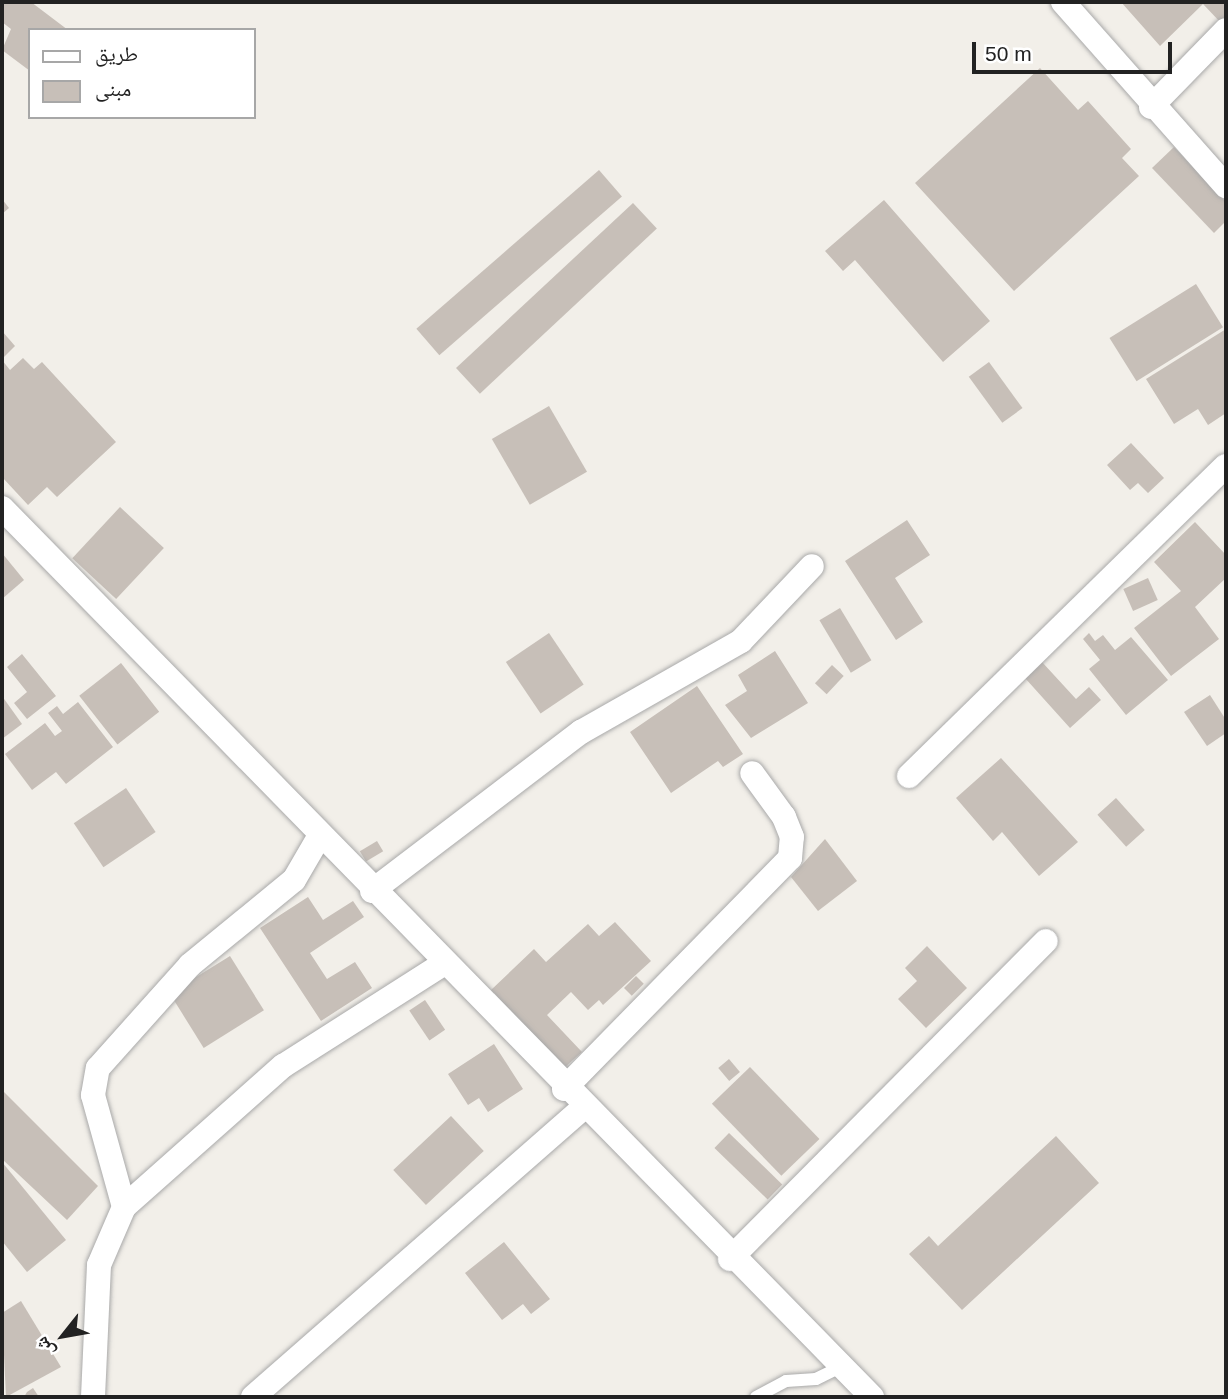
<!DOCTYPE html>
<html>
<head>
<meta charset="utf-8">
<style>
  body { margin:0 }
  #map { position:relative; width:1228px; height:1399px; overflow:hidden; background:#f2efe9; font-family:Helvetica,"Noto Naskh Arabic",sans-serif }
  div>[style] { position:absolute }
  .building>* { inset:0; background:#c7bfb8; transform-origin:0 0 }
  .roads { filter:drop-shadow(0 0 2px #a9a9a9) drop-shadow(0 0 2px #a9a9a9) }
  .lane>* { height:12px; margin:-6px; padding:0 6px; transform-origin:6px; border-radius:6px; background:#fff }
  .street>* { height:24px; margin:-12px; padding:0 12px; transform-origin:12px; border-radius:12px; background:#fff }
  span { translate:-50% -50%; white-space:nowrap; text-align:center; line-height:1.15; -webkit-text-stroke:7px #fff; paint-order:stroke }
  .frame { position:absolute; inset:0; border:4px solid #222; pointer-events:none }
  .legend { position:absolute; left:28px; top:28px; width:228px; height:91px; box-sizing:border-box; background:#fff; border:2px solid #a7a7a7; margin:0; padding:9px 12px; list-style:none; font-size:21px; color:#222 }
  .legend li { display:flex; align-items:center; gap:14px; height:35px }
  .legend b { width:35px; border:2px solid #a7a7a7 }
  .north { position:absolute; left:28px; top:1301px; width:70px; height:70px; -webkit-text-stroke:5px #fff; paint-order:stroke; rotate:239deg; font-size:19px; font-weight:700; line-height:28px; text-align:center; color:#222 }
  .north::after { content:''; display:block; margin:auto; width:24px; height:32px; background:#222; clip-path:polygon(50% 0,100% 100%,50% 72%,0 100%) }
  .scale { position:absolute; left:972px; top:42px; width:200px; height:32px; box-sizing:border-box; border:4px solid #222; border-top:0; padding-left:9px; font-size:21px; line-height:24px; white-space:nowrap; color:#222; -webkit-text-stroke:5px #fff; paint-order:stroke }
</style>
</head>
<body>
<div id="map">
  <div class="building">
    <i style="clip-path:polygon(2px 2px,31px 2px,68px 30px,30px 30px,30px 71px,2px 50px,11px 29px,2px 22px)"></i>
    <i style="clip-path:polygon(1121px 2px,1226px 2px,1226px 18px,1221px 23px,1203px 4px,1160px 46px)"></i>
    <i style="clip-path:polygon(1040px 68px,1078px 110px,1088px 101px,1131px 149px,1122px 158px,1139px 176px,1014px 291px,915px 183px)"></i>
    <i style="clip-path:polygon(1174px 147px,1226px 202px,1226px 221px,1214px 233px,1152px 168px)"></i>
    <i style="left:599px;top:170px;width:35px;height:242px;rotate:49deg"></i>
    <i style="clip-path:polygon(2px 199px,9px 208px,2px 214px)"></i>
    <i style="clip-path:polygon(884px 200px,990px 321px,943px 362px,855px 260px,843px 271px,825px 251px)"></i>
    <i style="left:633px;top:203px;width:35px;height:242px;rotate:47deg"></i>
    <i style="left:1196px;top:284px;width:51px;height:102px;rotate:58deg"></i>
    <i style="clip-path:polygon(1226px 329px,1226px 413px,1208px 425px,1198px 409px,1174px 424px,1146px 379px)"></i>
    <i style="clip-path:polygon(2px 331px,15px 346px,2px 359px)"></i>
    <i style="clip-path:polygon(23px 358px,34px 369px,42px 362px,116px 442px,57px 497px,47px 487px,28px 505px,2px 477px,2px 360px,10px 370px)"></i>
    <i style="left:989px;top:362px;width:57px;height:25px;rotate:54deg"></i>
    <i style="left:549px;top:406px;width:76px;height:66px;rotate:60deg"></i>
    <i style="clip-path:polygon(1131px 443px,1164px 478px,1148px 493px,1138px 483px,1130px 490px,1107px 465px)"></i>
    <i style="left:120px;top:507px;width:60px;height:70px;rotate:43deg"></i>
    <i style="clip-path:polygon(907px 520px,930px 555px,895px 578px,923px 622px,896px 640px,845px 561px)"></i>
    <i style="clip-path:polygon(1195px 522px,1226px 555px,1226px 578px,1195px 607px,1219px 639px,1171px 676px,1134px 628px,1181px 591px,1154px 562px)"></i>
    <i style="clip-path:polygon(2px 553px,24px 580px,2px 599px)"></i>
    <i style="left:1148px;top:578px;width:24px;height:27px;rotate:66deg"></i>
    <i style="left:840px;top:608px;width:61px;height:24px;rotate:59deg"></i>
    <i style="left:549px;top:633px;width:62px;height:52px;rotate:56deg"></i>
    <i style="clip-path:polygon(1089px 633px,1095px 641px,1103px 635px,1115px 650px,1131px 637px,1168px 680px,1126px 715px,1089px 669px,1100px 660px,1083px 639px)"></i>
    <i style="clip-path:polygon(775px 651px,808px 703px,751px 738px,725px 705px,747px 691px,738px 675px)"></i>
    <i style="clip-path:polygon(22px 654px,56px 696px,27px 719px,14px 703px,27px 692px,7px 667px)"></i>
    <i style="clip-path:polygon(1042px 662px,1076px 699px,1089px 687px,1101px 700px,1070px 728px,1025px 678px)"></i>
    <i style="left:121px;top:663px;width:62px;height:53px;rotate:52deg"></i>
    <i style="left:832px;top:665px;width:16px;height:25px;rotate:43deg"></i>
    <i style="clip-path:polygon(697px 686px,743px 754px,723px 767px,718px 761px,671px 793px,630px 732px)"></i>
    <i style="clip-path:polygon(1210px 695px,1226px 720px,1226px 733px,1207px 746px,1184px 712px)"></i>
    <i style="clip-path:polygon(2px 696px,22px 724px,2px 739px)"></i>
    <i style="clip-path:polygon(78px 702px,113px 747px,66px 784px,56px 772px,32px 790px,5px 754px,45px 723px,55px 736px,62px 731px,48px 713px,57px 706px,63px 714px)"></i>
    <i style="clip-path:polygon(1001px 758px,1078px 842px,1039px 876px,1002px 832px,993px 841px,956px 798px)"></i>
    <i style="left:126px;top:788px;width:53px;height:63px;rotate:56deg"></i>
    <i style="left:1116px;top:798px;width:43px;height:25px;rotate:48deg"></i>
    <i style="clip-path:polygon(825px 839px,857px 881px,818px 911px,791px 877px)"></i>
    <i style="left:377px;top:841px;width:12px;height:20px;rotate:59deg"></i>
    <i style="clip-path:polygon(308px 897px,323px 920px,353px 901px,364px 917px,310px 953px,327px 979px,355px 962px,372px 988px,321px 1021px,260px 928px)"></i>
    <i style="clip-path:polygon(615px 922px,651px 961px,603px 1005px,599px 1000px,588px 1010px,571px 992px,547px 1015px,582px 1052px,564px 1068px,491px 990px,534px 949px,546px 962px,588px 924px,599px 936px)"></i>
    <i style="clip-path:polygon(927px 946px,967px 988px,926px 1028px,898px 999px,917px 981px,905px 968px)"></i>
    <i style="left:230px;top:956px;width:64px;height:71px;rotate:58deg"></i>
    <i style="left:636px;top:976px;width:11px;height:17px;rotate:45deg"></i>
    <i style="left:425px;top:1000px;width:36px;height:19px;rotate:56deg"></i>
    <i style="clip-path:polygon(494px 1044px,523px 1089px,488px 1112px,479px 1098px,468px 1105px,448px 1074px)"></i>
    <i style="left:729px;top:1059px;width:17px;height:14px;rotate:50deg"></i>
    <i style="left:750px;top:1067px;width:100px;height:53px;rotate:46deg"></i>
    <i style="clip-path:polygon(2px 1090px,98px 1186px,67px 1220px,2px 1159px)"></i>
    <i style="left:451px;top:1116px;width:48px;height:79px;rotate:47deg"></i>
    <i style="left:729px;top:1133px;width:74px;height:21px;rotate:44deg"></i>
    <i style="clip-path:polygon(1056px 1136px,1099px 1183px,962px 1310px,909px 1254px,929px 1236px,938px 1246px)"></i>
    <i style="clip-path:polygon(2px 1162px,66px 1240px,27px 1272px,2px 1241px)"></i>
    <i style="clip-path:polygon(504px 1242px,550px 1299px,531px 1314px,523px 1304px,502px 1320px,465px 1273px)"></i>
    <i style="clip-path:polygon(21px 1301px,61px 1367px,6px 1397px,2px 1313px)"></i>
    <i style="clip-path:polygon(33px 1388px,39px 1397px,24px 1397px,27px 1392px)"></i>
  </div>
  <div class="roads">
    <div class="lane">
      <i style="left:756px;top:1397px;width:34px;rotate:-28deg"></i>
      <i style="left:786px;top:1381px;width:30px;rotate:-4deg"></i>
      <i style="left:816px;top:1379px;width:28px;rotate:-26deg"></i>
    </div>
    <div class="street">
      <i style="left:1063px;top:2px;width:246px;rotate:48.5deg"></i>
      <i style="left:1151px;top:107px;width:107px;rotate:-45.8deg"></i>
      <i style="left:2px;top:508px;width:1244px;rotate:45.62deg"></i>
      <i style="left:909px;top:776px;width:443px;rotate:-44.4deg"></i>
      <i style="left:372px;top:891px;width:263px;rotate:-37.3deg"></i>
      <i style="left:581px;top:732px;width:184px;rotate:-29.6deg"></i>
      <i style="left:741px;top:641px;width:103px;rotate:-46.6deg"></i>
      <i style="left:564px;top:1089px;width:323px;rotate:-45.6deg"></i>
      <i style="left:790px;top:858px;width:21px;rotate:-85deg"></i>
      <i style="left:792px;top:837px;width:22px;rotate:-112deg"></i>
      <i style="left:784px;top:817px;width:54px;rotate:-126deg"></i>
      <i style="left:124px;top:1207px;width:116px;rotate:-105.5deg"></i>
      <i style="left:93px;top:1095px;width:27px;rotate:-80deg"></i>
      <i style="left:98px;top:1068px;width:138px;rotate:-48.2deg"></i>
      <i style="left:190px;top:965px;width:134px;rotate:-39.3deg"></i>
      <i style="left:294px;top:880px;width:50px;rotate:-59.8deg"></i>
      <i style="left:730px;top:1259px;width:448px;rotate:-45.2deg"></i>
      <i style="left:93px;top:1397px;width:132px;rotate:-87.4deg"></i>
      <i style="left:99px;top:1265px;width:63px;rotate:-66.7deg"></i>
      <i style="left:124px;top:1207px;width:213px;rotate:-41.6deg"></i>
      <i style="left:283px;top:1066px;width:190px;rotate:-32.5deg"></i>
      <i style="left:253px;top:1397px;width:439px;rotate:-41.2deg"></i>
    </div>
  </div>
  <div class="frame"></div>
  <ul class="legend">
  <li><b style="height:9px;background:#fff"></b>طريق</li>
  <li><b style="height:19px;background:#c7bfb8"></b>مبنى</li>
  </ul>
  <div class="north">ش</div>
  <div class="scale">50 m</div>
</div>
</body>
</html>
